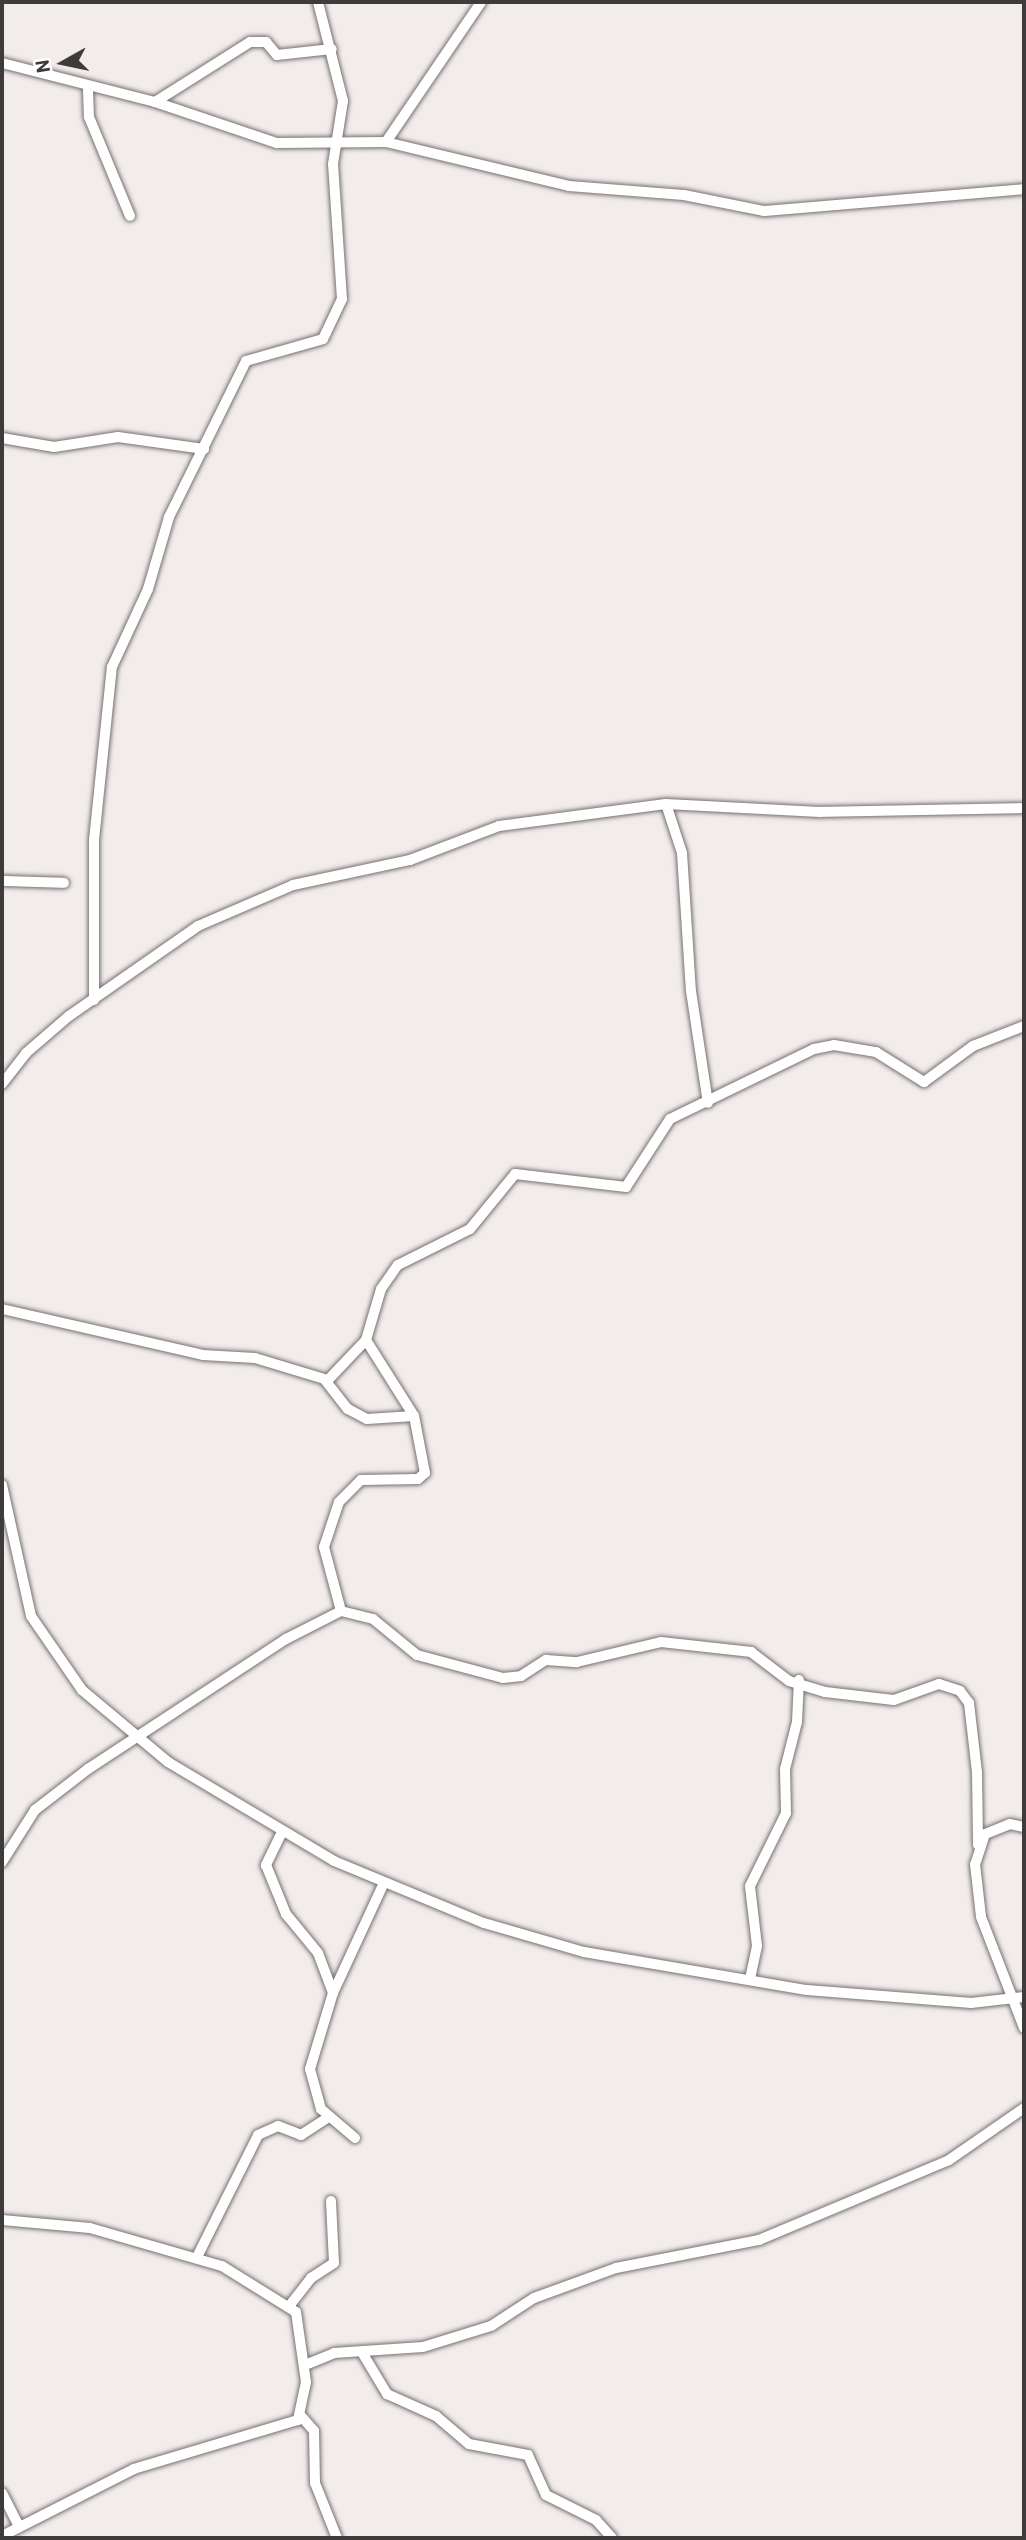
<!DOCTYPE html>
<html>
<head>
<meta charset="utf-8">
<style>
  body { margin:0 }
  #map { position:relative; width:1026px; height:2540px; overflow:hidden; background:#f2eceb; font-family:Barlow,sans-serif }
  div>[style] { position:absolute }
  .roads { filter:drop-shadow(0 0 2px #767170) drop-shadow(0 0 2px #767170) }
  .minor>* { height:10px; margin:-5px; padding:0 5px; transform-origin:5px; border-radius:5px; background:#fff }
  span { translate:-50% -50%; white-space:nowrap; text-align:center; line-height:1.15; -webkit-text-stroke:5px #fff; paint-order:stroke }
  .frame { position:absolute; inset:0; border:4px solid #3d3b3b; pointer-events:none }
  .north { position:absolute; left:28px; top:28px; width:70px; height:70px; -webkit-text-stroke:5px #fff; paint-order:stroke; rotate:261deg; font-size:19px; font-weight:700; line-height:28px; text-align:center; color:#3d3b3b }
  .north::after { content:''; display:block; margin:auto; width:24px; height:32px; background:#3d3b3b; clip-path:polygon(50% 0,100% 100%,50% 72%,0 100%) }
</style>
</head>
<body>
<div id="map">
  <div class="roads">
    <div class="minor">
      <i style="left:2px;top:63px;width:158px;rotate:14.3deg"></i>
      <i style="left:155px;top:102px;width:129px;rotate:18.6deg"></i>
      <i style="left:277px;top:143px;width:109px;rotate:-0.5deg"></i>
      <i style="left:386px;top:142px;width:188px;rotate:13.5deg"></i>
      <i style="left:569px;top:186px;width:115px;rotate:4.5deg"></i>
      <i style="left:684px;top:195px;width:82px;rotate:11.3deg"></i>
      <i style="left:764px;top:211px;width:261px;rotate:-4.8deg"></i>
      <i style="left:88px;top:90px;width:27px;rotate:88deg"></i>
      <i style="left:89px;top:117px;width:107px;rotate:67.5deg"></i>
      <i style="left:155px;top:102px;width:112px;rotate:-32.3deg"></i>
      <i style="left:250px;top:42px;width:16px"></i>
      <i style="left:266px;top:42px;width:17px;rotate:50deg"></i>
      <i style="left:277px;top:55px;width:55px;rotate:-6.2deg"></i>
      <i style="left:386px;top:142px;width:169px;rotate:-55.8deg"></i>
      <i style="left:2px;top:438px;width:53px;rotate:9.8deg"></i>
      <i style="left:54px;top:447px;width:65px;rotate:-8.9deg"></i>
      <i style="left:118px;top:437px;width:87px;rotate:7.9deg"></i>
      <i style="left:666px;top:804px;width:52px;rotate:71.9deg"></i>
      <i style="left:682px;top:853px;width:138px;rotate:86.3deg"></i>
      <i style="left:691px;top:991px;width:113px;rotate:81.4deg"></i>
      <i style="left:2px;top:881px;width:62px;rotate:1.8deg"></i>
      <i style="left:94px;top:1000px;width:160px;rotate:-90deg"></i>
      <i style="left:94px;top:840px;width:174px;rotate:-84.1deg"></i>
      <i style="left:112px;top:667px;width:86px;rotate:-65.2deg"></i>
      <i style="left:148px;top:589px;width:75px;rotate:-73.7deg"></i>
      <i style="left:169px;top:517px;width:174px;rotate:-63.7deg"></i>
      <i style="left:246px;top:361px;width:80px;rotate:-15.9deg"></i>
      <i style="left:323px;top:339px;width:44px;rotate:-64.6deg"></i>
      <i style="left:342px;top:299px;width:135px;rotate:-93.8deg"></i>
      <i style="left:333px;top:164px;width:64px;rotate:-81deg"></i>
      <i style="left:343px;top:101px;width:102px;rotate:-104.2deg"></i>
      <i style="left:2px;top:1084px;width:39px;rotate:-52deg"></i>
      <i style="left:26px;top:1053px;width:57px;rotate:-40.7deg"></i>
      <i style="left:69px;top:1016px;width:157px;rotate:-34.9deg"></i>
      <i style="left:198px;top:926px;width:103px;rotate:-23.3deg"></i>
      <i style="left:293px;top:885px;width:120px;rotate:-12.1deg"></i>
      <i style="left:410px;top:860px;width:95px;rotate:-20.9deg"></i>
      <i style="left:499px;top:826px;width:168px;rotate:-7.5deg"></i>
      <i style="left:666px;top:804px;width:154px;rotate:3deg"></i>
      <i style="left:820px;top:812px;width:204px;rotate:-1.1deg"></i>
      <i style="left:2px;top:1309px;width:206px;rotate:12.9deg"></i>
      <i style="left:203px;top:1355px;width:52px;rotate:3.3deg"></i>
      <i style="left:255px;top:1358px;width:76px;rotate:16.8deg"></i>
      <i style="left:328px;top:1380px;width:55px;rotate:-46.5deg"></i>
      <i style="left:366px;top:1340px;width:53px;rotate:-73.6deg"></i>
      <i style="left:381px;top:1289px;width:29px;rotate:-55deg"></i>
      <i style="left:398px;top:1265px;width:80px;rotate:-26.6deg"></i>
      <i style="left:470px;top:1229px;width:71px;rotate:-50.7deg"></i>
      <i style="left:515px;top:1174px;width:112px;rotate:6.7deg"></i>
      <i style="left:626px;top:1187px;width:81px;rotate:-57.1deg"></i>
      <i style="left:670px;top:1119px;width:160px;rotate:-25.9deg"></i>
      <i style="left:814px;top:1049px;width:20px;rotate:-11deg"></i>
      <i style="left:834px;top:1045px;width:43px;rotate:9.5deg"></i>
      <i style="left:876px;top:1052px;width:57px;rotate:32deg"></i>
      <i style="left:924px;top:1082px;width:61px;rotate:-36.3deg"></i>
      <i style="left:973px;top:1046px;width:55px;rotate:-21.4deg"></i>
      <i style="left:325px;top:1380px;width:37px;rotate:52deg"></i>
      <i style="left:348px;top:1409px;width:21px;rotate:28deg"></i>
      <i style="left:367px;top:1419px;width:47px;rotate:-3.7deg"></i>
      <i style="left:2px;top:1485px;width:134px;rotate:77.5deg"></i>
      <i style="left:31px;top:1616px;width:90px;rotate:55.4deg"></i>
      <i style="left:82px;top:1690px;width:112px;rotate:39.9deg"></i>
      <i style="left:168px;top:1762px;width:193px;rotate:30.8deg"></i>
      <i style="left:334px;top:1861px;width:162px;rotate:22.5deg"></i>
      <i style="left:484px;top:1923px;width:104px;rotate:16.2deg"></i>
      <i style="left:584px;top:1952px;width:226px;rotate:9.7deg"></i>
      <i style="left:807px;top:1990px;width:165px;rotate:4.5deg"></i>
      <i style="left:971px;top:2003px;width:53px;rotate:-6.5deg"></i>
      <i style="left:341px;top:1611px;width:66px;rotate:-104.9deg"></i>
      <i style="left:324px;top:1547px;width:47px;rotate:-71.6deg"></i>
      <i style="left:339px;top:1502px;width:31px;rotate:-45deg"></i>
      <i style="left:361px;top:1480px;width:57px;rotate:-1deg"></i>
      <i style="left:418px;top:1479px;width:9px;rotate:-41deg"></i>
      <i style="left:425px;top:1473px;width:58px;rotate:-100.9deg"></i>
      <i style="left:414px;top:1416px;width:90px;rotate:-122.3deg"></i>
      <i style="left:1024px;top:1827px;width:14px;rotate:-168deg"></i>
      <i style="left:1010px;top:1824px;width:27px;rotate:158deg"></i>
      <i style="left:985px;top:1834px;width:32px;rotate:108deg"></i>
      <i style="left:975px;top:1864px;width:53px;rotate:83.5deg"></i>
      <i style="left:981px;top:1917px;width:119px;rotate:68.8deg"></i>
      <i style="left:282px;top:1832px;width:37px;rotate:116deg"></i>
      <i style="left:266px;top:1865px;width:53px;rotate:67.8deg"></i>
      <i style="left:286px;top:1914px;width:50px;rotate:50.6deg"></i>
      <i style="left:318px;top:1953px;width:43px;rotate:69.4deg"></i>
      <i style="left:2px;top:1862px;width:62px;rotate:-57.6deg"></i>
      <i style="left:35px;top:1810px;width:67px;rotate:-37.7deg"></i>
      <i style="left:88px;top:1769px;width:237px;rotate:-33.3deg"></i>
      <i style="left:286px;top:1639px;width:62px;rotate:-27deg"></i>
      <i style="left:341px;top:1611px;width:33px;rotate:14deg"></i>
      <i style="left:373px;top:1619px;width:57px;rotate:39.3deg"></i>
      <i style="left:417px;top:1655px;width:89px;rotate:15deg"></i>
      <i style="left:503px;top:1678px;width:18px;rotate:-6deg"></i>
      <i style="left:521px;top:1676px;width:30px;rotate:-33deg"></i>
      <i style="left:546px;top:1660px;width:31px;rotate:4deg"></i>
      <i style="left:577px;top:1662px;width:86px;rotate:-13.4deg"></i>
      <i style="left:661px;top:1642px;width:91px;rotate:6.3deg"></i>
      <i style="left:751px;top:1652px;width:48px;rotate:37.3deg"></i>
      <i style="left:789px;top:1681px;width:38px;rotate:17deg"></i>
      <i style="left:825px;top:1692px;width:69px;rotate:6.6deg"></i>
      <i style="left:894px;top:1700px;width:48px;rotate:-19.6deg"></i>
      <i style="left:939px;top:1684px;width:22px;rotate:18deg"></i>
      <i style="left:960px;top:1691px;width:15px;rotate:53deg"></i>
      <i style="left:969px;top:1703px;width:69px;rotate:83.4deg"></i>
      <i style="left:977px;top:1772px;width:73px;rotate:89.2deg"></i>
      <i style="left:750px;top:1979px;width:34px;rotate:-78deg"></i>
      <i style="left:757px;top:1946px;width:60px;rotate:-96.7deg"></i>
      <i style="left:750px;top:1886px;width:81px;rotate:-63.7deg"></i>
      <i style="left:786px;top:1813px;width:44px;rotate:-91.3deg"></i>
      <i style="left:785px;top:1769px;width:49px;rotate:-75.7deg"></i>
      <i style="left:797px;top:1722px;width:42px;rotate:-87.3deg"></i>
      <i style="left:355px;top:2138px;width:45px;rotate:-139.5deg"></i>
      <i style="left:321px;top:2109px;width:41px;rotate:-105.4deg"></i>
      <i style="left:310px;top:2069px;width:79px;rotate:-73.2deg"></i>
      <i style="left:333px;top:1993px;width:119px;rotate:-65.2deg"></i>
      <i style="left:2px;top:2220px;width:88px;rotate:5.2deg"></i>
      <i style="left:90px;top:2228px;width:137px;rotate:16.1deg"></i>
      <i style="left:222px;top:2266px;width:87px;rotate:31.9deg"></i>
      <i style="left:296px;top:2312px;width:71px;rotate:81.9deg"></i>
      <i style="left:306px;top:2382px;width:39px;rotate:102deg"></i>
      <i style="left:298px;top:2420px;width:171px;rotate:163.4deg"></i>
      <i style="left:134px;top:2469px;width:148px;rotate:153.1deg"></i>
      <i style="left:198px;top:2255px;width:134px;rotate:-63.4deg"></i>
      <i style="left:258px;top:2135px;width:22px;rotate:-24deg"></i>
      <i style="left:278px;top:2126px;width:25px;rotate:21deg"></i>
      <i style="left:301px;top:2135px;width:31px;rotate:-33deg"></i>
      <i style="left:290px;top:2305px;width:34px;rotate:-52deg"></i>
      <i style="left:311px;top:2278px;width:27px;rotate:-33deg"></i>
      <i style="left:334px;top:2263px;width:62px;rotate:-92.8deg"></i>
      <i style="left:363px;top:2354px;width:47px;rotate:59deg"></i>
      <i style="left:387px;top:2394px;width:54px;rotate:24.2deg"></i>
      <i style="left:436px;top:2416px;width:43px;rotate:40.3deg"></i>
      <i style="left:469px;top:2444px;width:60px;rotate:10.6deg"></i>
      <i style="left:528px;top:2455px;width:44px;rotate:65.8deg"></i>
      <i style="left:546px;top:2495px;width:56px;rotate:26.6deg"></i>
      <i style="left:596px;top:2520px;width:24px;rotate:48deg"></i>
      <i style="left:305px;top:2365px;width:31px;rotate:-22deg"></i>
      <i style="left:334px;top:2353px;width:89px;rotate:-3.9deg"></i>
      <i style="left:423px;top:2347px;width:71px;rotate:-17.2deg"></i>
      <i style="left:491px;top:2326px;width:51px;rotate:-33.1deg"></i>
      <i style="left:534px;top:2298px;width:87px;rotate:-20.1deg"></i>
      <i style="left:616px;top:2268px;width:146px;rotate:-11.1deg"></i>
      <i style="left:759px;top:2240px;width:206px;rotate:-22.8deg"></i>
      <i style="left:949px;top:2160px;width:91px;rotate:-34.7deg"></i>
      <i style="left:301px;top:2416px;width:20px;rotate:49deg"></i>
      <i style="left:314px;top:2431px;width:52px;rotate:88.9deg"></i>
      <i style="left:315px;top:2483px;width:59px;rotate:68.2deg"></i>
      <i style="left:2px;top:2493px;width:38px;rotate:63deg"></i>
    </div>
  </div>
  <div class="frame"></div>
  <div class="north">N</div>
</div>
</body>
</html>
